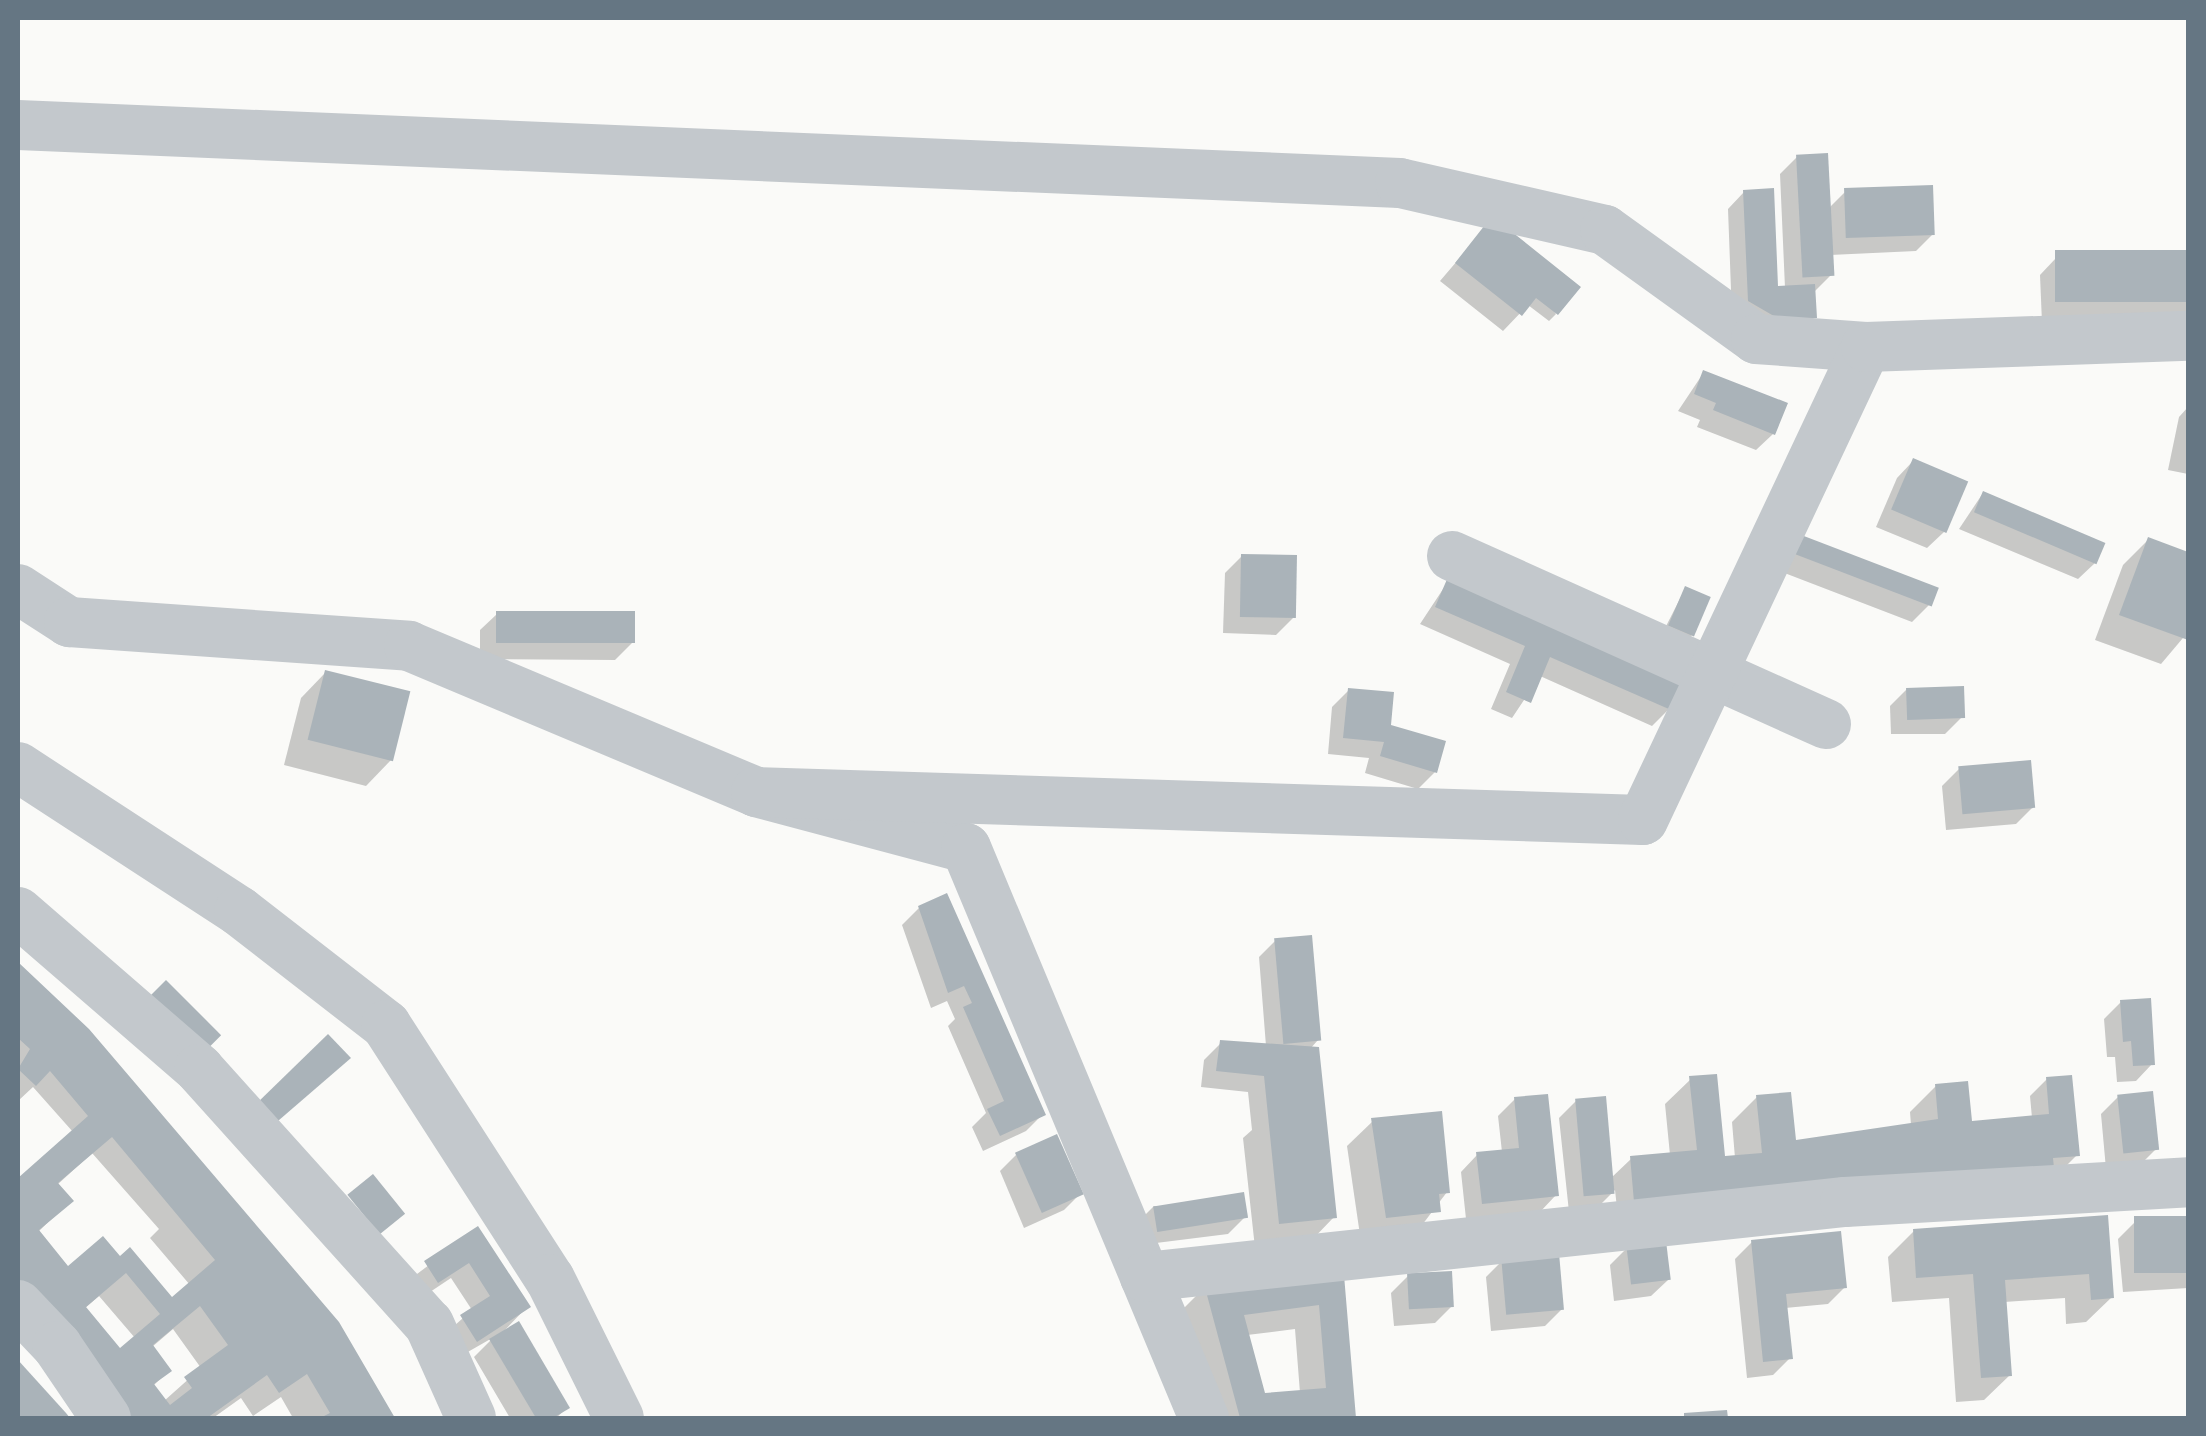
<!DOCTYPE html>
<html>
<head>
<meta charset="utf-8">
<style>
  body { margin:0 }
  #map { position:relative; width:2206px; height:1436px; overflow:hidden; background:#fafaf8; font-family:"Varela Round",sans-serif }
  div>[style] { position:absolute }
  .shadow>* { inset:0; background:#0003 }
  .building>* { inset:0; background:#aab3b9; transform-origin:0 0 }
  .minor>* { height:50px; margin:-25px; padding:0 25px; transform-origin:25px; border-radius:25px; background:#c3c8cc }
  span { translate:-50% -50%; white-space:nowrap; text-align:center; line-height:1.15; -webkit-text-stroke:10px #fff; paint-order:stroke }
  .frame { position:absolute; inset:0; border:20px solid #657683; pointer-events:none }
</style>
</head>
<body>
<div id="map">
  <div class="shadow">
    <i style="clip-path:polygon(1797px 157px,1828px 209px,1845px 192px,1933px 234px,1916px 251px,1830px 255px,1831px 275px,1813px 293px,1815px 317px,1732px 317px,1728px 209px,1744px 192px,1776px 289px,1785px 288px,1780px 174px)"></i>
    <i style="clip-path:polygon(1492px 220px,1556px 314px,1549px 321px,1528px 305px,1503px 331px,1440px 281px)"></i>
    <i style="clip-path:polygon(2188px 252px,2188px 318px,2042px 323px,2040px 275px,2056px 258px)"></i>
    <i style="clip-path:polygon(1704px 372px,1773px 434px,1756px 450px,1697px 427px,1700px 420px,1678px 411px)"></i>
    <i style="clip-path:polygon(2188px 407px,2188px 474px,2168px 470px,2179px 417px)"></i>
    <i style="clip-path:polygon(1913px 461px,1944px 532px,1927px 548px,1876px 527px,1897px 478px)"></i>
    <i style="clip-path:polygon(1983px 493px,2095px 563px,2078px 579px,1959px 529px)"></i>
    <i style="clip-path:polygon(1797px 536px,1929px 605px,1912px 622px,1774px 569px)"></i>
    <i style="clip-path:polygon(2148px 540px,2188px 554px,2188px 632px,2161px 664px,2095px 640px,2123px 565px)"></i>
    <i style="clip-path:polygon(1242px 556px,1293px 618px,1276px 635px,1223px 633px,1225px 573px)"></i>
    <i style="clip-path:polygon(1449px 580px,1669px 709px,1652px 726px,1540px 676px,1512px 718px,1491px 709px,1510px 664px,1420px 624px)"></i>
    <i style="clip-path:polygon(1685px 589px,1692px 635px,1685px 643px,1662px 634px)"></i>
    <i style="clip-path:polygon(497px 614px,632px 643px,615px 660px,480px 659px,480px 630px)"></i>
    <i style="clip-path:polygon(326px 672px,391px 760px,366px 786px,284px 765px,301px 698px)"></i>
    <i style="clip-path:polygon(1907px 689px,1962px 717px,1945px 734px,1891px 734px,1890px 706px)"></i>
    <i style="clip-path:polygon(1349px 690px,1435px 772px,1418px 789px,1365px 773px,1369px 758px,1328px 754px,1332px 707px)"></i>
    <i style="clip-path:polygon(1959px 769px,2033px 807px,2016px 824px,1946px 830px,1942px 786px)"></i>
    <i style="clip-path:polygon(919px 908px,1043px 1114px,1026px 1131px,983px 1151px,972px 1127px,986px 1113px,948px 1026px,955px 1019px,947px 1001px,931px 1008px,902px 925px)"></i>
    <i style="clip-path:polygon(1276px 940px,1318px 1040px,1310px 1049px,1334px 1217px,1309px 1243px,1255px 1248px,1243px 1138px,1252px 1130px,1248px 1092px,1201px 1087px,1204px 1060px,1221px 1043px,1266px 1046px,1259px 957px)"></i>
    <i style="clip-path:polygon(evenodd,18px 966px,88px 1030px,337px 1324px,392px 1418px,293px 1418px,281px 1397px,253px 1416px,241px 1398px,213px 1418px,85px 1418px,59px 1323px,18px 1280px,18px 1182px,73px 1132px,33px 1087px,18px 1101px,18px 966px,92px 1153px,159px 1229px,150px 1238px,190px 1285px,172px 1300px,120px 1259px,68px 1270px,37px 1233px,70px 1201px,57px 1185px,92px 1153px,18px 966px,99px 1296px,135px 1338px,120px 1351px,84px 1309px,99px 1296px,18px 966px,173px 1329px,201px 1368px,164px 1401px,153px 1386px,169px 1370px,152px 1347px,173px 1329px)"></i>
    <i style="clip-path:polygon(2121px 1002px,2152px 1064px,2136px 1081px,2117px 1082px,2115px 1057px,2107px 1057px,2104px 1019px)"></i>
    <i style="clip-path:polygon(1691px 1079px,1723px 1159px,1735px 1158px,1732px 1122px,1757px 1097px,1794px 1142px,1911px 1125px,1910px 1112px,1936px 1086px,1969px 1123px,2032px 1118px,2030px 1096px,2047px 1079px,2077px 1155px,2060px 1172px,1618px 1217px,1615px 1190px,1595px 1210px,1569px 1212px,1559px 1118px,1576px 1101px,1611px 1178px,1631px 1159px,1670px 1155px,1665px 1104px)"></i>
    <i style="clip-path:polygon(2118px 1097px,2156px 1149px,2139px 1166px,2106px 1169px,2101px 1114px)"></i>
    <i style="clip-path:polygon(1515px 1099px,1556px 1195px,1540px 1212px,1466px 1219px,1461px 1172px,1477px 1155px,1502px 1152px,1498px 1116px)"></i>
    <i style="clip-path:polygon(1373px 1121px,1447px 1192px,1413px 1237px,1361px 1242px,1347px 1146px)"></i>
    <i style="clip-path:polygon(1016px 1155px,1081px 1193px,1064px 1210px,1024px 1228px,1000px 1171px)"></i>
    <i style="clip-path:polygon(1154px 1206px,1245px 1217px,1228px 1234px,1140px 1245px,1137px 1223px)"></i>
    <i style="clip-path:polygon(2106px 1218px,2112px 1297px,2086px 1322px,2066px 1324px,2065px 1298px,2004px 1302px,2010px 1375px,1984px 1400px,1956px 1402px,1949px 1298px,1892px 1302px,1888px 1257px,1914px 1231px)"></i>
    <i style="clip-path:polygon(2188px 1218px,2188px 1288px,2123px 1292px,2118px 1239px,2135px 1222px)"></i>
    <i style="clip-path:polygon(477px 1229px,528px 1306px,504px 1331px,567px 1408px,556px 1418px,510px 1418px,474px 1357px,494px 1337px,459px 1357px,445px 1334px,472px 1310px,451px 1278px,421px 1298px,409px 1280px)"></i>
    <i style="clip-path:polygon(1752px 1242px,1845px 1287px,1828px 1304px,1785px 1308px,1790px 1358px,1773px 1375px,1747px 1378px,1735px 1259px)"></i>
    <i style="clip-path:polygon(1627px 1248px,1668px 1280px,1651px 1296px,1614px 1301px,1610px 1265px)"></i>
    <i style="clip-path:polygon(1503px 1260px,1562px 1309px,1545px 1326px,1491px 1331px,1486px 1277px)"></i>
    <i style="clip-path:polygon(1408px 1276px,1452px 1306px,1435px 1323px,1394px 1326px,1391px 1293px)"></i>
    <i style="clip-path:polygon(evenodd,1342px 1277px,1353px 1418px,1209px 1418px,1180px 1312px,1205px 1287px,1342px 1277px,1295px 1329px,1300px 1393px,1263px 1396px,1247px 1335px,1295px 1329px)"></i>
  </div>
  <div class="building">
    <i style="left:1828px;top:153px;width:123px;height:32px;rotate:87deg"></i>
    <i style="left:1933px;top:185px;width:50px;height:89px;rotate:88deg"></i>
    <i style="clip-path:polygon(1774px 188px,1778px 286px,1815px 284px,1817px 318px,1779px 319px,1748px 301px,1743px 190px)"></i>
    <i style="clip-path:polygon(1492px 216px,1581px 287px,1558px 315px,1536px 298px,1522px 316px,1455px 263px)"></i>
    <i style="left:2188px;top:250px;width:52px;height:133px;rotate:90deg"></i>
    <i style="clip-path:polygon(1703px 370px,1788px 403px,1775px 435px,1713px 410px,1716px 403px,1694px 394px)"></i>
    <i style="left:1913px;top:458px;width:60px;height:56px;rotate:23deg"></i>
    <i style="left:1983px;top:491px;width:133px;height:23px;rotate:23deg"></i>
    <i style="left:1796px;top:533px;width:153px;height:20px;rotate:21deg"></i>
    <i style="clip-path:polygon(2148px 537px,2188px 552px,2188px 640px,2119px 615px)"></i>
    <i style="left:1241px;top:554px;width:56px;height:63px;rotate:1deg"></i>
    <i style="clip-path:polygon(1448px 577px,1684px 681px,1671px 710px,1550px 657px,1531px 703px,1506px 692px,1525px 646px,1435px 607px)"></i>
    <i style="left:1685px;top:586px;width:28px;height:43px;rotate:23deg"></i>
    <i style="left:496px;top:611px;width:139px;height:32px"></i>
    <i style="left:325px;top:670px;width:88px;height:72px;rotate:14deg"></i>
    <i style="left:1964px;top:686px;width:32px;height:58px;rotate:88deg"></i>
    <i style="clip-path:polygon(1348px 688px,1394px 692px,1391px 725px,1446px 741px,1437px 773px,1380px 756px,1384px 742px,1343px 738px)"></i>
    <i style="left:2031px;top:760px;width:48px;height:73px;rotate:85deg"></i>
    <i style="clip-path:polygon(947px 893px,1046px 1115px,1000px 1136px,987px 1109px,1004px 1101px,963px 1007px,972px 1003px,964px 986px,948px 993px,918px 906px)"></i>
    <i style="left:1312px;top:935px;width:106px;height:38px;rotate:85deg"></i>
    <i style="clip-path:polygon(evenodd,18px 962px,89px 1029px,339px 1322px,395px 1418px,320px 1418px,330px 1413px,307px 1374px,279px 1393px,267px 1375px,207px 1418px,132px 1418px,18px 1284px,18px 1178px,88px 1116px,50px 1071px,36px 1086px,18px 1069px,30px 1049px,18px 1038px,18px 962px,112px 1137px,215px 1260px,172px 1297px,130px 1247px,120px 1256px,103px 1236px,68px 1266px,39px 1230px,74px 1201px,58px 1183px,112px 1137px,18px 962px,126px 1273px,160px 1314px,120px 1348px,86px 1307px,126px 1273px,18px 962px,200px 1306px,228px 1345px,184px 1377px,192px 1388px,170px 1405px,154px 1384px,172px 1371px,153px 1345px,200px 1306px)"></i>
    <i style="left:166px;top:980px;width:78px;height:29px;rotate:45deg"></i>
    <i style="clip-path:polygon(2151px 998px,2155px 1065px,2133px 1066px,2131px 1041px,2123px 1042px,2120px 1000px)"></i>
    <i style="clip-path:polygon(328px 1034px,351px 1058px,271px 1127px,252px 1108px)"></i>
    <i style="clip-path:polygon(1220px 1040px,1319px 1047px,1337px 1218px,1279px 1224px,1264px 1076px,1216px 1071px)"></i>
    <i style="clip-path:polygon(1717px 1074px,1725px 1156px,1762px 1153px,1756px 1095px,1791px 1092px,1796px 1140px,1938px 1119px,1935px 1084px,1968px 1081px,1972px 1121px,2049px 1114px,2046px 1077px,2072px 1075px,2080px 1156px,2053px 1158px,2054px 1168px,1634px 1202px,1630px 1156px,1697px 1150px,1689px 1076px)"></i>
    <i style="left:2153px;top:1091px;width:59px;height:36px;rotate:84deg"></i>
    <i style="clip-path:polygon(1548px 1094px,1559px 1196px,1482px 1204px,1476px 1152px,1519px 1148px,1514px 1097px)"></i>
    <i style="left:1606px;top:1096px;width:98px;height:31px;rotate:85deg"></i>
    <i style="clip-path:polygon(1442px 1111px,1450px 1193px,1439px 1194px,1441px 1212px,1386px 1218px,1371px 1118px)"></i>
    <i style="left:1057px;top:1134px;width:66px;height:46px;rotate:66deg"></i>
    <i style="left:373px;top:1174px;width:51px;height:33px;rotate:51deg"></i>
    <i style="left:1244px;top:1192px;width:26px;height:92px;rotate:81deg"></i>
    <i style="clip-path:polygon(2108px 1215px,2114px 1298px,2091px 1300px,2089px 1274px,2005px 1280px,2012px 1376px,1981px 1378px,1973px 1274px,1916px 1278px,1913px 1229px)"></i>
    <i style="left:2188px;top:1216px;width:57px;height:54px;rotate:90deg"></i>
    <i style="clip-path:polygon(478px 1226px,531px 1307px,477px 1342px,460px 1315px,490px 1296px,469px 1263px,438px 1283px,424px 1261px)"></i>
    <i style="clip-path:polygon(1841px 1231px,1847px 1288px,1786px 1294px,1793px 1359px,1763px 1362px,1751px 1240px)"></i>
    <i style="left:1666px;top:1241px;width:39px;height:40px;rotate:83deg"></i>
    <i style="left:1559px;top:1253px;width:57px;height:58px;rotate:85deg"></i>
    <i style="left:1452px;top:1271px;width:36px;height:45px;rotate:87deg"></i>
    <i style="clip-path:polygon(evenodd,1344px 1275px,1356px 1418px,1240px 1418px,1204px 1284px,1344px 1275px,1319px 1305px,1326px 1388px,1265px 1393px,1244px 1315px,1319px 1305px)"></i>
    <i style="clip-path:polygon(519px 1321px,570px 1408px,553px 1418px,536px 1418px,489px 1339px)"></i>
    <i style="clip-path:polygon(18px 1360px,66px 1413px,70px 1418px,18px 1418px)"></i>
    <i style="clip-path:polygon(1727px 1410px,1728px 1418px,1684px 1418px,1684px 1413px)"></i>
  </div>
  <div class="minor">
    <i style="left:18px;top:125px;width:1383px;rotate:2.4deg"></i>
    <i style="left:1400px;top:183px;width:210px;rotate:12.9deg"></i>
    <i style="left:1605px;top:230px;width:186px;rotate:35.8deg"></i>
    <i style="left:1756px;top:339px;width:110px;rotate:4.2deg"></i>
    <i style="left:1452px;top:556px;width:410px;rotate:24.2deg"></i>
    <i style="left:18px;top:589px;width:61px;rotate:32.9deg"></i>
    <i style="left:69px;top:622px;width:341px;rotate:4deg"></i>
    <i style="left:409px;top:646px;width:376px;rotate:22.8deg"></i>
    <i style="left:756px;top:792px;width:217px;rotate:14.9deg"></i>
    <i style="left:966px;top:848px;width:618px;rotate:67.34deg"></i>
    <i style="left:18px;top:767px;width:264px;rotate:33.1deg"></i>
    <i style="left:239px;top:911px;width:186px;rotate:37.8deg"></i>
    <i style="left:386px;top:1025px;width:302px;rotate:57.2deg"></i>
    <i style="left:550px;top:1279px;width:155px;rotate:63.6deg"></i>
    <i style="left:756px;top:792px;width:887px;rotate:1.81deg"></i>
    <i style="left:1643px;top:820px;width:523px;rotate:-64.76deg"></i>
    <i style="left:1866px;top:347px;width:322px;rotate:-2deg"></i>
    <i style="left:18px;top:912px;width:240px;rotate:40.9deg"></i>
    <i style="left:199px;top:1069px;width:343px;rotate:48deg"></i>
    <i style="left:429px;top:1324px;width:103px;rotate:65.9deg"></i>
    <i style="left:1145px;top:1277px;width:704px;rotate:-6.12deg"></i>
    <i style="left:1845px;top:1202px;width:344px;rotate:-3.3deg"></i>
    <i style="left:18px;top:1305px;width:57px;rotate:46.4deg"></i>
    <i style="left:57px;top:1346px;width:87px;rotate:55.8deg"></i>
  </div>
  <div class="frame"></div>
</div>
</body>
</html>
